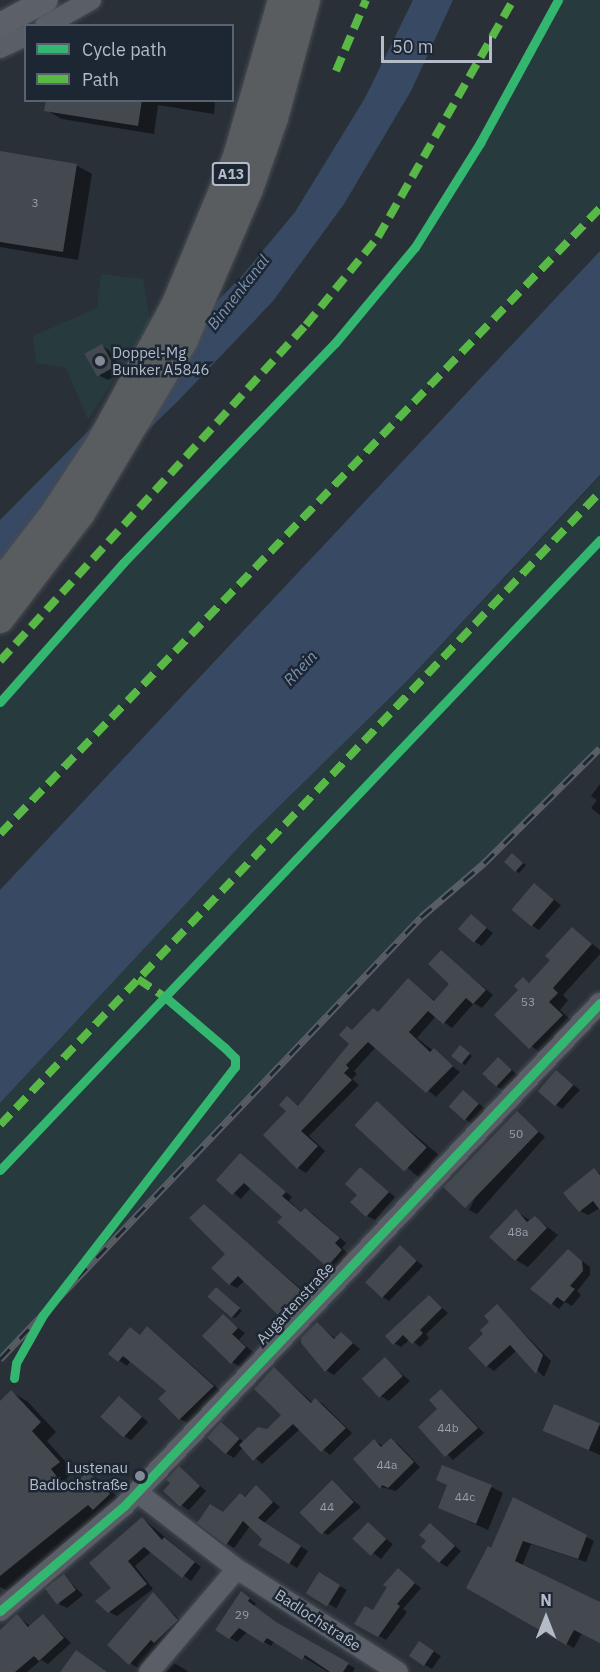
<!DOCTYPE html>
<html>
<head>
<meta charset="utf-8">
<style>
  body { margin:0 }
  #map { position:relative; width:600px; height:1672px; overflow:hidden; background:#2a3038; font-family:"IBM Plex Sans",sans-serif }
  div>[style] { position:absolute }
  .green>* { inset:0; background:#273a3e }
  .water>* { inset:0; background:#384963 }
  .shadow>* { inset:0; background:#0007; transform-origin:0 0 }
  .building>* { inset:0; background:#444950; transform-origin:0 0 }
  .roads { filter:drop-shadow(0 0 2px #484c53) drop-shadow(0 0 2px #484c53) }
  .minor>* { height:20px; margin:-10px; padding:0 10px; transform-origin:10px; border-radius:10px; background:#5a5e66 }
  .major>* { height:24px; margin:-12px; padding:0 12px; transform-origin:12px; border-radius:12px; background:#5c6168 }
  .highway>* { height:28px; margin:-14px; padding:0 14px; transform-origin:14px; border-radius:14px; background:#5a5d60 }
  .rail>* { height:7px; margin-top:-3.5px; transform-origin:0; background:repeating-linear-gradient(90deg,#1d2633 0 14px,#595d64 0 28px); box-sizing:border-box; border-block:2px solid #595d64 }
  .quiet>* { height:8px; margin-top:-4px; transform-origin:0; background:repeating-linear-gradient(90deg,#58b947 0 15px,transparent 0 23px) }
  .cycleway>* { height:9px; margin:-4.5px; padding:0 4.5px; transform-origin:4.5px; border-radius:4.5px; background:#33b770 }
  .dots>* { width:16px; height:16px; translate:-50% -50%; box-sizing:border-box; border:3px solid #1d2633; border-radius:50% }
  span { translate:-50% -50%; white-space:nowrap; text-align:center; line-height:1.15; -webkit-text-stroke:5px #1d2633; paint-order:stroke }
  .number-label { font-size:12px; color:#989fab }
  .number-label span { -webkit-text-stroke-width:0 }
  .shield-label span { padding:2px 4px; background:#1d2633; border:2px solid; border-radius:4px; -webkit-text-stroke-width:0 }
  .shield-label { font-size:14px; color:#b4bcc9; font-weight:700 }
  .poi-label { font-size:15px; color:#b4bcc9 }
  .left { translate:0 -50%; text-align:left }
  .right { translate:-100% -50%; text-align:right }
  .street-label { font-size:15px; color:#b4bcc9 }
  .water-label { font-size:16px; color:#7c92b1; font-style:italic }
  .legend { position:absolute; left:24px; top:24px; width:210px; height:78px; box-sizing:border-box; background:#1d2633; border:2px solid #59626f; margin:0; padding:8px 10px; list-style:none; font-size:18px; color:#b4bcc9 }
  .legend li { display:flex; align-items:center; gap:12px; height:30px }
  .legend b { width:30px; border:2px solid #59626f }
  .north { position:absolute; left:516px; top:1588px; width:60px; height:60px; -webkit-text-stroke:4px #1d2633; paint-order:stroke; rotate:0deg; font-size:16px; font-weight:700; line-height:24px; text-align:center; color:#b4bcc9 }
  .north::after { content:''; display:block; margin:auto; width:21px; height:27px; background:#b4bcc9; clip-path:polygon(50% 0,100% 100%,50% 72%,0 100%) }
  .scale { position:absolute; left:381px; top:36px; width:111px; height:27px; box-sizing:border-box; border:3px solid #b4bcc9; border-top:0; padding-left:8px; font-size:18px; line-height:21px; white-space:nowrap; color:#b4bcc9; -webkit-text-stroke:4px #1d2633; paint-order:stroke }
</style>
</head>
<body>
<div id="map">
  <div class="green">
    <i style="clip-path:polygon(558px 0,600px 0,600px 208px,0 834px,0 701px,123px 563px,335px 343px,415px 247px)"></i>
    <i style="clip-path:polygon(101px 274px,143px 279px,150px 322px,88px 420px,66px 368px,36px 363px,33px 336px,97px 308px)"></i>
    <i style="clip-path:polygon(600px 477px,600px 745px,484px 863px,421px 917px,0 1358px,0 1103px,251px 834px,407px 681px)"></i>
  </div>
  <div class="water">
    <i style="clip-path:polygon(413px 0,453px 0,411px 91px,344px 204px,273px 301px,178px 401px,0 573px,0 520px,241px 277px,295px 212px,365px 98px)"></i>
    <i style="clip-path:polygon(600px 251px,600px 475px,407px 681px,251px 834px,0 1103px,0 890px)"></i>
  </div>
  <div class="shadow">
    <i style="clip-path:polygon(48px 100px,215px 100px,214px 114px,158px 105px,154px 134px,62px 119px,46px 110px)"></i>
    <i style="clip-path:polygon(0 153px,76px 165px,92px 174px,78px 260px,0 247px)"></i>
    <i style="clip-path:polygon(102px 346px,109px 350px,122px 372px,108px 380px,100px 376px)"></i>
    <i style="clip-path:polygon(600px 784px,600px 815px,591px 808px,597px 800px,591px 796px)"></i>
    <i style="clip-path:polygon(513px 855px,526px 865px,519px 873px,516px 871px)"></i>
    <i style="clip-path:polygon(535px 885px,561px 905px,539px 930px,531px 925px)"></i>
    <i style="clip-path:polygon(471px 916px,493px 933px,482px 946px,475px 942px)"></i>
    <i style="clip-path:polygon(572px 928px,600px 950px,600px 954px,563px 995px,568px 1000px,560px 1010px,573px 1022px,542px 1055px,496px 1015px,520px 990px,523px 979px,530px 983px,552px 960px)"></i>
    <i style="clip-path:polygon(441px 952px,493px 995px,482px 1008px,474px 1003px,452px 1028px,436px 1016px,417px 1038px,460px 1072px,436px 1097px,376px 1047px,354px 1071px,357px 1074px,352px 1079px,359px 1085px,309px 1136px,325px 1151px,306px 1173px,298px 1168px,287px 1098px,300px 1107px,351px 1044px,353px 1031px,379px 1013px,409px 980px,435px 1001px,452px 983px)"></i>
    <i style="clip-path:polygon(464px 1049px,472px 1056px,465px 1065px,453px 1056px)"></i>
    <i style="clip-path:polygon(498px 1059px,519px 1076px,505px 1091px,497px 1087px)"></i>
    <i style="clip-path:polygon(556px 1071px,580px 1090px,562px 1109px,555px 1104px)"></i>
    <i style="clip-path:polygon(464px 1092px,486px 1109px,472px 1124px,465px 1119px)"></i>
    <i style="left:377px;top:1103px;width:80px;height:30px;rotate:40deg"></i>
    <i style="clip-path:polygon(517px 1113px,545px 1137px,477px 1214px,469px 1210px)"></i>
    <i style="clip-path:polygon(241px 1155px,292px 1197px,289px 1201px,303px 1213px,306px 1210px,313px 1214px,346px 1243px,342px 1248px,349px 1255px,336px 1270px,251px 1187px,241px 1199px,218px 1180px)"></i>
    <i style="clip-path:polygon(361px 1169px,395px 1197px,375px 1220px,367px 1216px,359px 1194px)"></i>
    <i style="clip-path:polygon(594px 1170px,600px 1173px,600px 1208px,588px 1215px,580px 1211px)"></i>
    <i style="clip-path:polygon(204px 1206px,308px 1295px,286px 1318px,245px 1280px,237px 1288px,230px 1284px,227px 1254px)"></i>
    <i style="clip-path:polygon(516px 1211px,531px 1221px,535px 1218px,558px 1235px,528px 1267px,516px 1260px)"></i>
    <i style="clip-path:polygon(400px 1246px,423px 1266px,389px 1301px,381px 1296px)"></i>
    <i style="clip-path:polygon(569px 1251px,590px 1267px,590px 1275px,577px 1291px,581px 1295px,572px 1306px,565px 1302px,559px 1309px,533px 1289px)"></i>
    <i style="clip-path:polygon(219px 1290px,242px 1311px,235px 1318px,232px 1317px)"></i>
    <i style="clip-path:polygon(429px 1297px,448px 1313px,426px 1334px,429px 1338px,420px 1347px,410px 1339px,401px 1347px,394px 1343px)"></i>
    <i style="clip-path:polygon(497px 1306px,551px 1361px,544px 1377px,517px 1350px,494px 1371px,487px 1366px,485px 1334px)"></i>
    <i style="clip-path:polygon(223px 1316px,245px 1333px,239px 1340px,253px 1352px,240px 1367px,232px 1362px)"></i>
    <i style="clip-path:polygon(317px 1324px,336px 1339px,342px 1334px,360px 1349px,334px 1375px,326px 1370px)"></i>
    <i style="clip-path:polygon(148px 1327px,221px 1391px,188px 1423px,180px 1419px,168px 1391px,131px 1360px,127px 1366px,110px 1354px,131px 1329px,141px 1336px)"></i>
    <i style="clip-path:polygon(385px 1359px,410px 1381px,389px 1401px,381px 1396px)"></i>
    <i style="clip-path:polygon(275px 1369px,313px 1403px,316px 1400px,323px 1404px,352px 1433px,330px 1455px,300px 1429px,262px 1464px,243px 1447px,234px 1458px,226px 1453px,221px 1424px,244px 1442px,267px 1431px,284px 1416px)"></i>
    <i style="clip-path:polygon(442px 1390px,484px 1433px,453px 1460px,420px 1427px,439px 1409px)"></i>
    <i style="clip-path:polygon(11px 1392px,27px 1401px,56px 1432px,47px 1441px,74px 1471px,66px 1479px,73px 1488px,88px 1473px,103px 1482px,124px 1504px,8px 1591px,0 1587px,0 1403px)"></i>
    <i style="clip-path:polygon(119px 1398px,148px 1422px,131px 1440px,124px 1436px)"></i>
    <i style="clip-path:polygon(555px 1406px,600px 1425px,600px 1455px,552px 1434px)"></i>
    <i style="clip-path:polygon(374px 1440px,384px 1447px,391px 1440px,398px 1444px,420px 1467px,396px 1491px,381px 1487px)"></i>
    <i style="clip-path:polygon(179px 1468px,206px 1491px,189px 1510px,181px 1505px,172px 1483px)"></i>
    <i style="clip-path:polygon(332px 1481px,361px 1507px,328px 1535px,320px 1531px)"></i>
    <i style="clip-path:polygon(256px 1487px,280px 1507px,264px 1523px,308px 1551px,297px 1568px,260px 1544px,264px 1538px,250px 1526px,234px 1548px,227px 1544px,223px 1514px)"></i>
    <i style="clip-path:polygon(491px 1487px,503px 1493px,488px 1530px,439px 1508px)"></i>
    <i style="clip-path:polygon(513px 1499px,594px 1541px,586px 1562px,531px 1544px,522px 1566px,600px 1604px,600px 1642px,582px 1633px,574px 1648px,468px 1588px,492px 1550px)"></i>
    <i style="clip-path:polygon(142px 1518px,201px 1567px,191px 1581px,152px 1551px,135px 1566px,153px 1589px,117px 1616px,109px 1612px,113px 1588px)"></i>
    <i style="left:368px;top:1524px;width:32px;height:19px;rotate:39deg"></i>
    <i style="clip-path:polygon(430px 1525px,461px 1551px,447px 1567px,439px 1562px,428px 1541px)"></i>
    <i style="clip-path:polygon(398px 1570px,421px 1588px,403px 1609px,407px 1612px,386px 1640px,356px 1623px,373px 1612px)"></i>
    <i style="left:319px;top:1574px;width:32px;height:21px;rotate:30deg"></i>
    <i style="clip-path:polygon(64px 1576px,83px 1595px,67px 1608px,59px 1604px)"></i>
    <i style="clip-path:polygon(153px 1594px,185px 1625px,162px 1646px,159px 1644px,138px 1668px,130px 1663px)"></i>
    <i style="clip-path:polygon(248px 1597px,256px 1604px,254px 1606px,283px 1628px,355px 1668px,353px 1672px,328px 1672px,275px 1640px,271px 1646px,247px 1632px,237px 1642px,217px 1630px)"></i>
    <i style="clip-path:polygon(17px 1616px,31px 1627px,43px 1616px,71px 1643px,48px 1664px,41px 1660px,27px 1672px,0 1672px,0 1642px)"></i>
    <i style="clip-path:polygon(427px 1647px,441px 1656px,432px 1669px,411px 1656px)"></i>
    <i style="clip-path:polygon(174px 1663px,186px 1670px,188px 1672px,166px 1672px)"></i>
  </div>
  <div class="building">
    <i style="clip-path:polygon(46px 100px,142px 100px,138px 126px,44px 111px)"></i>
    <i style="clip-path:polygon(0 151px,77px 164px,63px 252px,0 242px)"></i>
    <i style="left:102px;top:344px;width:26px;height:20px;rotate:61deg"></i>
    <i style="left:512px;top:853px;width:15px;height:12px;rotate:42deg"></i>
    <i style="left:534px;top:883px;width:26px;height:35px;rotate:40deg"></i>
    <i style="left:471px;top:914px;width:21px;height:20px;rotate:41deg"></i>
    <i style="clip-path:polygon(572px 927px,592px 944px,553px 988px,558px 993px,549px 1002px,563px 1015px,529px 1049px,494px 1015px,518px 990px,514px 986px,523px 977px,529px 983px,550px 960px,545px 956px)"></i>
    <i style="clip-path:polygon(441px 950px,486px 990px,473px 1004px,466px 998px,443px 1024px,428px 1011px,409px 1032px,430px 1052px,434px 1048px,453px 1066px,426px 1093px,368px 1042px,346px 1065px,349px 1068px,344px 1073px,352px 1080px,301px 1131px,318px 1146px,297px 1169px,263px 1135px,286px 1111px,279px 1105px,287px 1096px,298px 1106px,349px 1044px,339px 1035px,347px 1026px,352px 1030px,373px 1008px,378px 1012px,408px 978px,434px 1001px,449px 984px,428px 964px)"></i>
    <i style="left:460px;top:1045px;width:13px;height:14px;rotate:39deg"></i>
    <i style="left:498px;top:1057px;width:19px;height:23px;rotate:43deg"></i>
    <i style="left:556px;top:1070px;width:23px;height:28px;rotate:41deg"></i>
    <i style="left:463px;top:1090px;width:21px;height:22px;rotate:41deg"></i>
    <i style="left:377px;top:1101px;width:68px;height:33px;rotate:43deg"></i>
    <i style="left:517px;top:1111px;width:30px;height:106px;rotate:44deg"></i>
    <i style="clip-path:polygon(240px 1153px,286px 1192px,282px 1196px,301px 1212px,305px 1208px,340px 1238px,335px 1243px,342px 1250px,327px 1267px,277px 1222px,282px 1217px,244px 1183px,232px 1195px,216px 1180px)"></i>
    <i style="clip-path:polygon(360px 1167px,389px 1192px,366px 1217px,350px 1202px,357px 1195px,345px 1184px)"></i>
    <i style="clip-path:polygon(594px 1168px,600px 1175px,600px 1210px,593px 1201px,579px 1212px,563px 1193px)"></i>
    <i style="clip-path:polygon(204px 1204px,302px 1291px,279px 1316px,238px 1276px,229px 1285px,211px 1268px,225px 1254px,189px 1218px)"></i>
    <i style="clip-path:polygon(516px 1209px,527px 1222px,535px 1216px,547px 1228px,515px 1261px,489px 1237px)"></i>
    <i style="left:400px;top:1245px;width:23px;height:51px;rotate:43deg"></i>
    <i style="clip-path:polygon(568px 1249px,582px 1261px,583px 1271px,570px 1286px,575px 1289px,564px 1302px,557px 1297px,551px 1305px,530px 1289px)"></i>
    <i style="left:216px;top:1287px;width:32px;height:13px;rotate:41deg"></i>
    <i style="clip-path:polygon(429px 1295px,442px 1308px,420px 1330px,423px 1333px,412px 1344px,403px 1335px,393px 1345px,385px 1336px)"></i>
    <i style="clip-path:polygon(497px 1304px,543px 1355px,536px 1374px,510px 1345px,486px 1367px,468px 1348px,483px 1334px,480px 1330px,489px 1322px,484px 1316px)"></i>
    <i style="clip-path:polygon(223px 1314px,238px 1328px,232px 1334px,246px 1347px,231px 1364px,202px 1336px)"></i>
    <i style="clip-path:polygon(317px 1322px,334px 1339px,341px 1332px,353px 1343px,325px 1372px,301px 1343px,301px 1338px)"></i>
    <i style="clip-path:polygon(147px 1326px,214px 1386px,179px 1420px,158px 1399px,166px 1391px,123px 1356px,118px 1362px,108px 1354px,130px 1327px,140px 1335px)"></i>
    <i style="left:385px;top:1357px;width:26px;height:32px;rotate:47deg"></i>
    <i style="clip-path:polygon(274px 1367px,311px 1403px,315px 1398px,346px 1428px,321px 1452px,293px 1424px,253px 1461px,239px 1445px,258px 1427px,267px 1429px,281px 1415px,254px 1389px)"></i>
    <i style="clip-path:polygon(441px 1389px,478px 1428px,445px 1457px,418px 1427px,437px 1409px,429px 1400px)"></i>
    <i style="clip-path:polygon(11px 1390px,41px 1422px,32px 1431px,60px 1462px,51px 1469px,68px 1491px,88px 1471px,110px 1494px,93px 1510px,88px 1505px,0 1576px,0 1401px)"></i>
    <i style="left:119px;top:1396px;width:31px;height:28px;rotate:42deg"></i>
    <i style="left:554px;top:1404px;width:50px;height:29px;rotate:23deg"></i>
    <i style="left:221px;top:1422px;width:25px;height:21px;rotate:42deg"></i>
    <i style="clip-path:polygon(391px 1438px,414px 1462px,388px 1488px,382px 1485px,380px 1489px,353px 1459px,374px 1439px,381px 1447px)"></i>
    <i style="clip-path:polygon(442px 1465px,492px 1485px,476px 1524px,438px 1508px,447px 1485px,436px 1480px)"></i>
    <i style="clip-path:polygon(179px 1466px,200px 1486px,180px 1507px,163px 1491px,170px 1483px,166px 1480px)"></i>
    <i style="left:332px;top:1480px;width:31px;height:46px;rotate:45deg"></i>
    <i style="clip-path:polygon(256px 1485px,273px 1502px,258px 1518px,301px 1546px,289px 1564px,258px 1545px,262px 1539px,243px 1521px,226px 1545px,197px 1523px,210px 1504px,223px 1512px,240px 1493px,245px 1497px)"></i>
    <i style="clip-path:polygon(513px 1497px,587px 1535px,578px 1559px,523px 1541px,515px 1561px,600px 1602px,600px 1643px,574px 1630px,566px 1645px,466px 1588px,488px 1546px,491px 1548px)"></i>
    <i style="clip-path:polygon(142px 1517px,162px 1540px,164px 1537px,195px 1562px,182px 1578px,144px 1547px,128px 1561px,147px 1584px,108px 1613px,95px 1601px,111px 1588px,89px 1563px)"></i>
    <i style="left:368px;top:1522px;width:25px;height:23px;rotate:43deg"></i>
    <i style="clip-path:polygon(430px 1523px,455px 1546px,439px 1563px,421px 1547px,426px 1541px,419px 1535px)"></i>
    <i style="clip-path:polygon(398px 1568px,415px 1583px,397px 1604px,400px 1606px,378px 1637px,354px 1624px,365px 1606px,373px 1610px,387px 1587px,383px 1585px)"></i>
    <i style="left:319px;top:1572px;width:25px;height:25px;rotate:32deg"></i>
    <i style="left:64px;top:1574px;width:20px;height:24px;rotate:53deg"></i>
    <i style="clip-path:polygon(241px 1591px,250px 1598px,248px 1601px,276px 1622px,349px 1663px,343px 1672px,330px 1672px,305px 1655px,302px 1660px,267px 1638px,263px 1643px,239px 1628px,229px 1639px,215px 1630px)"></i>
    <i style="clip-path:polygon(153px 1592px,178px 1620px,154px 1643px,151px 1640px,129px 1665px,107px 1645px)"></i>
    <i style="clip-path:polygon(17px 1614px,28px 1627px,43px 1614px,64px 1638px,39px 1661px,34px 1656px,15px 1672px,0 1672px,0 1630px)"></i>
    <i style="left:419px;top:1641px;width:18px;height:18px;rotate:34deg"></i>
    <i style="clip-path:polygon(76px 1650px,107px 1672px,60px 1672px)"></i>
  </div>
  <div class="roads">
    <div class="minor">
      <i style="left:45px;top:26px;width:53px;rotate:-29.5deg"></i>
      <i style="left:0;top:48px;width:29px;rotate:-25deg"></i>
      <i style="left:137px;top:1492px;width:126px;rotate:37.6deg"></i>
      <i style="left:237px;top:1569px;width:191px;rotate:32.6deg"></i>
      <i style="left:0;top:1611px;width:162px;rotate:-40.3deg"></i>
      <i style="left:124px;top:1506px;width:693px;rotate:-46.58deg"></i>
      <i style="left:149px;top:1672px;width:135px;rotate:-49.5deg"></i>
    </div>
    <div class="major">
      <i style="left:0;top:25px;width:52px;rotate:-28.5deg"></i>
    </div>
    <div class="highway">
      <i style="left:0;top:584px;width:88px;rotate:-52.4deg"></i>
      <i style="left:54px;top:514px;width:84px;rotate:-56.7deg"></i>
      <i style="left:100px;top:444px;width:157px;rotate:-61.5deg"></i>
      <i style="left:175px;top:306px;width:161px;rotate:-67.4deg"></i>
      <i style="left:237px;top:157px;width:163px;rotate:-74deg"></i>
      <i style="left:0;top:619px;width:133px;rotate:-52.6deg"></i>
      <i style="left:81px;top:513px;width:201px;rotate:-59.2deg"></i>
      <i style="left:184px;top:340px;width:164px;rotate:-66.7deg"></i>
      <i style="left:249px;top:189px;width:75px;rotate:-70.6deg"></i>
      <i style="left:274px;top:118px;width:122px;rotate:-74.8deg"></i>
    </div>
  </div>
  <div class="rail">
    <i style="left:0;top:1359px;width:610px;rotate:-46.39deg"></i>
    <i style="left:421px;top:917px;width:83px;rotate:-40.6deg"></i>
    <i style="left:484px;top:863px;width:163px;rotate:-44.8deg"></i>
  </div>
  <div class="quiet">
    <i style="left:336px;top:71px;width:77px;rotate:-67.1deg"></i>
    <i style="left:0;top:661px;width:454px;rotate:-47.7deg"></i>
    <i style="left:306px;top:325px;width:114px;rotate:-50.7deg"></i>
    <i style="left:378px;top:237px;width:273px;rotate:-60.3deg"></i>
    <i style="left:0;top:834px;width:867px;rotate:-46.21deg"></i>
    <i style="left:138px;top:979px;width:37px;rotate:34deg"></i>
    <i style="left:0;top:1125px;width:872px;rotate:-46.53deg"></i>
  </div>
  <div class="cycleway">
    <i style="left:0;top:702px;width:186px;rotate:-48.5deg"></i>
    <i style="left:123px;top:563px;width:306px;rotate:-46.1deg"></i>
    <i style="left:335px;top:343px;width:125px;rotate:-50.2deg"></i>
    <i style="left:415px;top:247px;width:123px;rotate:-58deg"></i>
    <i style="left:480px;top:143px;width:163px;rotate:-61.4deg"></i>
    <i style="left:0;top:1170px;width:870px;rotate:-46.4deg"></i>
    <i style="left:14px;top:1378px;width:15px;rotate:-82deg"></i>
    <i style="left:16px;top:1363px;width:55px;rotate:-60.6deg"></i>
    <i style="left:43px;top:1315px;width:314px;rotate:-52.3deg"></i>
    <i style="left:235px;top:1067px;width:9px;rotate:-90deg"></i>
    <i style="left:235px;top:1058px;width:14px;rotate:-135deg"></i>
    <i style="left:225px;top:1048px;width:79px;rotate:-139.6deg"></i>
    <i style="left:0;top:1611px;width:162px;rotate:-40.3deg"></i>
    <i style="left:124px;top:1506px;width:693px;rotate:-46.58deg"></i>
  </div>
  <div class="dots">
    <i style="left:100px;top:361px;background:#848b96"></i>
    <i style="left:140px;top:1476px;background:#848b96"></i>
  </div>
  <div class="number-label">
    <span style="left:35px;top:203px">3</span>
    <span style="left:528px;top:1002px">53</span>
    <span style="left:516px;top:1134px">50</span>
    <span style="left:518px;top:1232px">48a</span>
    <span style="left:448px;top:1428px">44b</span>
    <span style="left:387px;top:1465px">44a</span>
    <span style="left:465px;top:1497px">44c</span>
    <span style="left:327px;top:1507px">44</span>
    <span style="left:242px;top:1615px">29</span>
  </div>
  <div class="shield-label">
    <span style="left:231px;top:174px">A13</span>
  </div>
  <div class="poi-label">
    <span class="left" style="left:112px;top:361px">Doppel-Mg<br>Bunker A5846</span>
    <span class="right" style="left:128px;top:1476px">Lustenau<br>Badlochstraße</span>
  </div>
  <div class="street-label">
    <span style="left:295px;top:1303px;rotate:-47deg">Augartenstraße</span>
    <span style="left:318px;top:1620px;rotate:33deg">Badlochstraße</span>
  </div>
  <div class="water-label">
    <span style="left:238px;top:292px;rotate:-52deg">Binnenkanal</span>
    <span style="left:300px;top:668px;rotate:-47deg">Rhein</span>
  </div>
  <ul class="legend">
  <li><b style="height:8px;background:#33b770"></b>Cycle path</li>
  <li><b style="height:8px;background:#58b947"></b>Path</li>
  </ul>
  <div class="north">N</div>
  <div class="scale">50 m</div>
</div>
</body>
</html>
